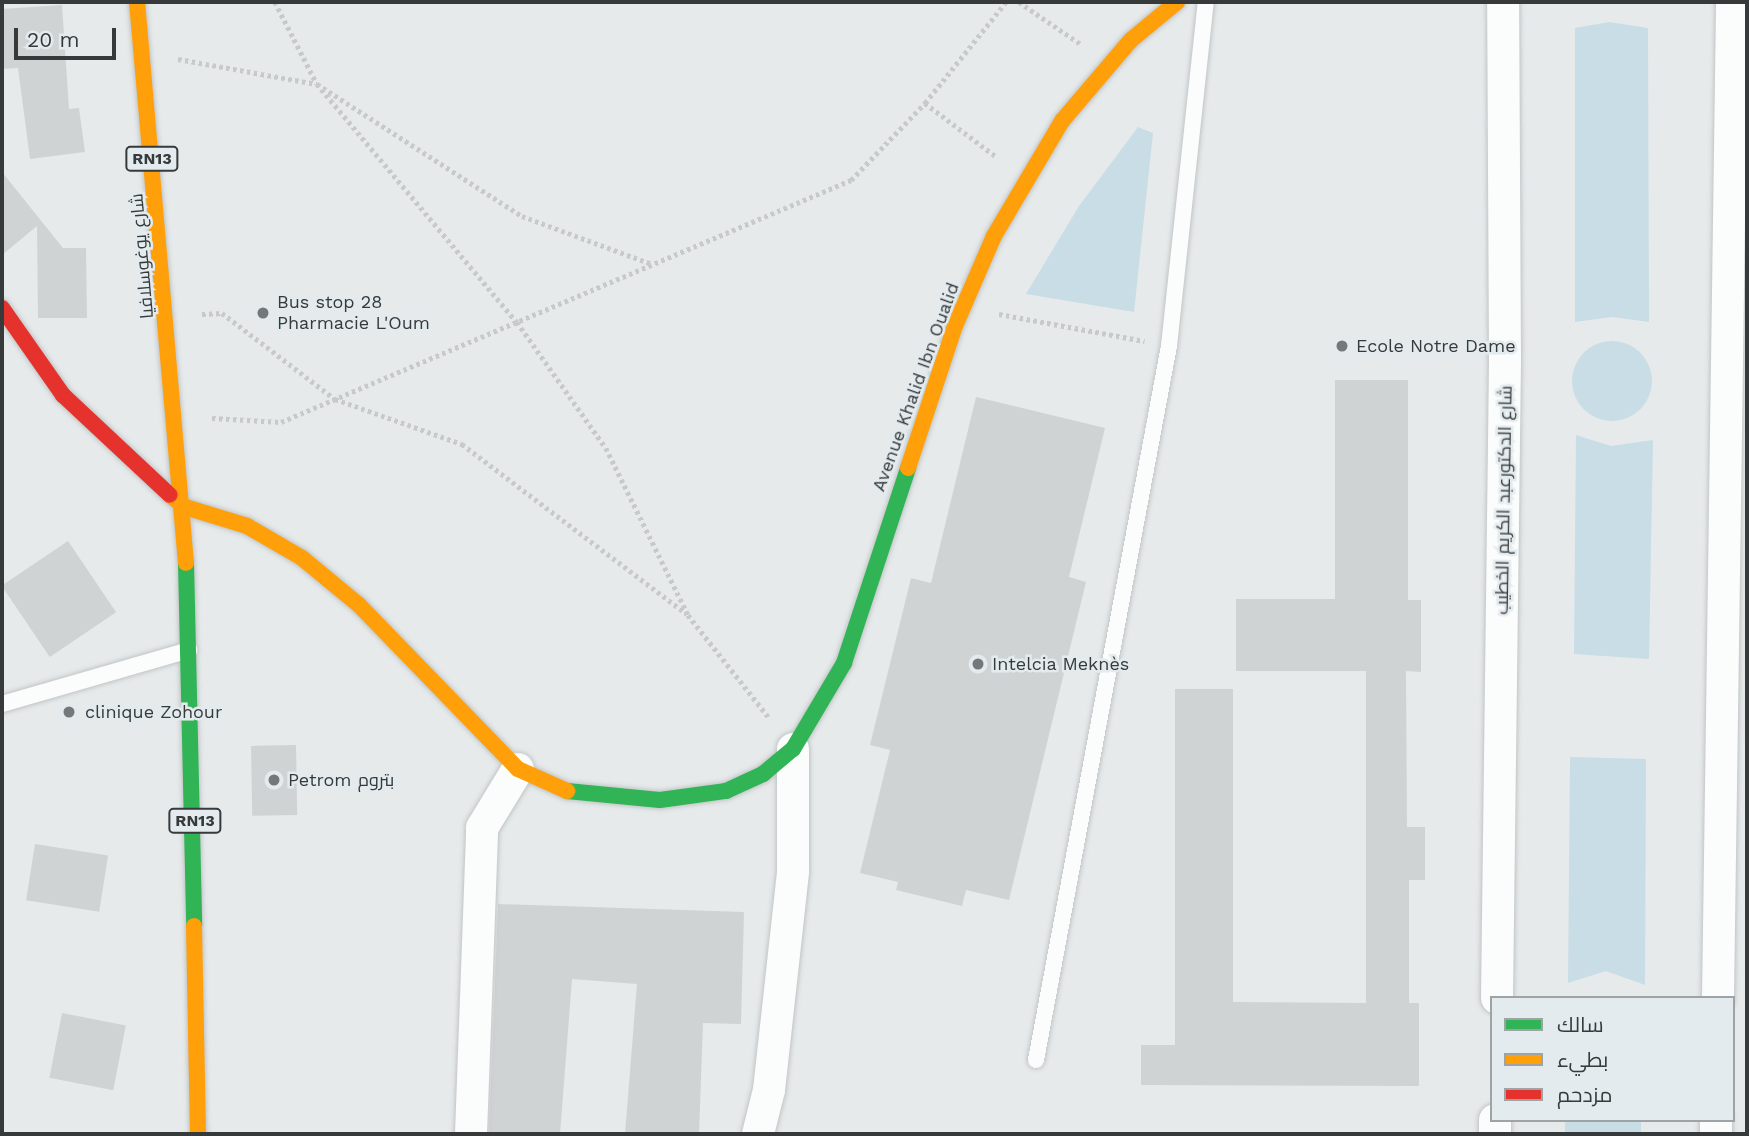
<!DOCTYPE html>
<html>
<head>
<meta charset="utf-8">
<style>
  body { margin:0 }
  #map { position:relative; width:1749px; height:1136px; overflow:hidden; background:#e6eaeb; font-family:"Work Sans",Cairo,sans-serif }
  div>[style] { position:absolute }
  .green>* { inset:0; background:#c8dde5; transform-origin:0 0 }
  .round { border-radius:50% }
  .building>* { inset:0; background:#d0d3d4; transform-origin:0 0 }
  .path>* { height:4.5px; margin-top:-2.25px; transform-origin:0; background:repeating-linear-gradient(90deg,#c7c9ca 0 3.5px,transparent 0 7px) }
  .roads { filter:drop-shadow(0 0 2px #c2c5c6) drop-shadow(0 0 2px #c2c5c6) }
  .lane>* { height:16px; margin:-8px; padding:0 8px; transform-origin:8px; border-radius:8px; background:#fbfcfc }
  .street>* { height:32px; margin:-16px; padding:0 16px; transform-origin:16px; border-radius:16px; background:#fbfcfc }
  .fast>* { height:16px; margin:-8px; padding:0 8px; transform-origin:8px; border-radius:8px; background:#30b455 }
  .slow>* { height:16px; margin:-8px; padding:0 8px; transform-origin:8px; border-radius:8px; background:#ff9f0a }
  .jam>* { height:16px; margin:-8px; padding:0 8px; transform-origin:8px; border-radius:8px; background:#e5322d }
  .dots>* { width:19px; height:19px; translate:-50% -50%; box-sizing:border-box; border:4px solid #e3ebee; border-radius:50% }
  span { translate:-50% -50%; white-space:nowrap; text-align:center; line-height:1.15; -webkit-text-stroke:5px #e3ebee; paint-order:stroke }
  .shield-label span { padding:2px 5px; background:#e3ebee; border:2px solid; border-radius:5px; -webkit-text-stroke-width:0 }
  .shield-label { font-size:16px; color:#373a3b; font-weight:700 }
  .street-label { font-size:18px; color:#373a3b }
  .poi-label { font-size:18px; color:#373a3b }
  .left { translate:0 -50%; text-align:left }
  .frame { position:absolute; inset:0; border:4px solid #373a3b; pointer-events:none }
  .legend { position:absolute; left:1490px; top:996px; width:245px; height:126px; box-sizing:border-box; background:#e3ebee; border:2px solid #9ea4a6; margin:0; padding:9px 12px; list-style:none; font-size:21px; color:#373a3b }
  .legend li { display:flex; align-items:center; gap:14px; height:35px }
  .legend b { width:35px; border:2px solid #9ea4a6 }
  .scale { position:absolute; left:14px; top:28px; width:102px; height:32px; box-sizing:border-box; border:4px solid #373a3b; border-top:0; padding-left:9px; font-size:21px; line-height:24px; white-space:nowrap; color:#373a3b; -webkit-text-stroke:5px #e3ebee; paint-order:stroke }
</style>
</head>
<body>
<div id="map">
  <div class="green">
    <i style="clip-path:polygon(1609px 22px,1648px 28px,1649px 322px,1612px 317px,1575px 322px,1575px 28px)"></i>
    <i style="clip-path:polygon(1138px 127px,1153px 133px,1134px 312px,1026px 294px,1079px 206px)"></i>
    <i class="round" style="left:1572px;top:341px;width:80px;height:80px"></i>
    <i style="clip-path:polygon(1576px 435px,1611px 446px,1653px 440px,1649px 659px,1574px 654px)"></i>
    <i style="clip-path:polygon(1570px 757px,1646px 759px,1645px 985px,1606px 971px,1568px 983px)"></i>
    <i style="left:1565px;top:1120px;width:76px;height:14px"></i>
  </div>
  <div class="building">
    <i style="clip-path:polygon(62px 5px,69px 109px,79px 108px,85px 152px,30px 159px,18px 68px,2px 69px,2px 9px)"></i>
    <i style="clip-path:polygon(2px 172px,63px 248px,86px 248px,87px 318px,38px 318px,37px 226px,2px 255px)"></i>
    <i style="clip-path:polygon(1335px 380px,1408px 380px,1408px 600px,1421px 600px,1421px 672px,1406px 671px,1407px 827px,1425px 827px,1425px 880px,1409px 880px,1409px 1003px,1419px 1003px,1419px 1086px,1141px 1085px,1141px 1045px,1175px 1045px,1175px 689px,1233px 689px,1233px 1002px,1366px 1003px,1366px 671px,1236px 671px,1236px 599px,1335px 599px)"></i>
    <i style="clip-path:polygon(976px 397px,1105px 428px,1069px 577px,1086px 582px,1009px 900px,966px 890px,962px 906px,896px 890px,898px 882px,860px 873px,890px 750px,870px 745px,911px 578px,931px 583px)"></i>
    <i style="left:68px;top:541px;width:86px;height:80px;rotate:56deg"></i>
    <i style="left:296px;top:745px;width:70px;height:45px;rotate:89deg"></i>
    <i style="left:35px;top:844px;width:74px;height:57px;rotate:9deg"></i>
    <i style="clip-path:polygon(498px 904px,744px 912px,741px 1024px,703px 1023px,699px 1134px,625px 1134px,637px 984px,572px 979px,560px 1134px,489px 1134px)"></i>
    <i style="left:62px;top:1013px;width:65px;height:66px;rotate:11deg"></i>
  </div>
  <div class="path">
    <i style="left:275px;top:2px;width:92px;rotate:62.9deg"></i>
    <i style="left:317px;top:84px;width:244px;rotate:32.8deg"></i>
    <i style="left:522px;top:216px;width:139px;rotate:20.3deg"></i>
    <i style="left:1019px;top:2px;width:76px;rotate:34.3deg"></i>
    <i style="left:178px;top:59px;width:141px;rotate:10.2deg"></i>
    <i style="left:317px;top:84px;width:311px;rotate:50deg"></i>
    <i style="left:517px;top:322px;width:154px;rotate:54.8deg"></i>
    <i style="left:606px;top:448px;width:186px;rotate:63.8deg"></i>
    <i style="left:688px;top:615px;width:132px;rotate:51.7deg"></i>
    <i style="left:925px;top:103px;width:129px;rotate:-51.3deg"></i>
    <i style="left:202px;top:314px;width:20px;rotate:-3deg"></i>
    <i style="left:222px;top:313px;width:142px;rotate:37.3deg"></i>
    <i style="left:335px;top:399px;width:135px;rotate:19.5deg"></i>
    <i style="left:462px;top:444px;width:282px;rotate:37.1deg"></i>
    <i style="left:999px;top:314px;width:148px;rotate:10.5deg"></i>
    <i style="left:212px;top:418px;width:69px;rotate:3.3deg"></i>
    <i style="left:281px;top:422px;width:619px;rotate:-23deg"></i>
    <i style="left:851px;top:180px;width:107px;rotate:-46.1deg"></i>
    <i style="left:925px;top:103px;width:91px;rotate:37deg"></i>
  </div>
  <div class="roads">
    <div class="lane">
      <i style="left:2px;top:704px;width:195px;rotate:-16.1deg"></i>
      <i style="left:1036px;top:1060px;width:726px;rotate:-79.45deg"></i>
      <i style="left:1169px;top:346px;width:346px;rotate:-83.9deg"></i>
    </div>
    <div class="street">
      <i style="left:1497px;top:998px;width:639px;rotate:-89.28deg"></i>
      <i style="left:1505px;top:359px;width:357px;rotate:-90.3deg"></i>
      <i style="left:1718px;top:998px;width:996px;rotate:-89.19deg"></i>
      <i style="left:471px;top:1134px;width:306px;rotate:-87.9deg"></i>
      <i style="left:482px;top:828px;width:69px;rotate:-58.6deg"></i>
      <i style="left:758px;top:1134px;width:45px;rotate:-76deg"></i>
      <i style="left:769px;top:1090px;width:220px;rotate:-83.7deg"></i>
      <i style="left:793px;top:871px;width:122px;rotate:-90deg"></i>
      <i style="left:1495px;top:1134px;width:14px;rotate:-90deg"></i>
      <i style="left:1716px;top:1134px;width:14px;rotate:-90deg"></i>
    </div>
    <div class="fast">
      <i style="left:186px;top:563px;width:363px;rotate:88.7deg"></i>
      <i style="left:567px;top:791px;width:93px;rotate:5.5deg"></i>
      <i style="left:660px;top:800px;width:67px;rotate:-7.8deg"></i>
      <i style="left:726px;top:791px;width:41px;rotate:-24.7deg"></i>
      <i style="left:763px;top:774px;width:39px;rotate:-40deg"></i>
      <i style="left:793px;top:749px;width:100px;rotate:-59.3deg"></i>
      <i style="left:844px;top:663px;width:205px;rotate:-71.8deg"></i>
    </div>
    <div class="slow">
      <i style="left:137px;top:2px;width:563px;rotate:85.01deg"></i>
      <i style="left:908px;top:468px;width:150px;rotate:-71.7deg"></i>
      <i style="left:955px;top:326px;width:98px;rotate:-66.6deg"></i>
      <i style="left:994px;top:236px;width:134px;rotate:-59.4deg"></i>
      <i style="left:1062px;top:121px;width:106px;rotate:-49.6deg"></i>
      <i style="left:1131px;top:40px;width:60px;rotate:-39.6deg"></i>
      <i style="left:170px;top:495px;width:19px;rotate:39deg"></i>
      <i style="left:185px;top:507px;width:65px;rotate:17deg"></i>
      <i style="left:247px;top:526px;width:64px;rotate:30.2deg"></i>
      <i style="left:302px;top:558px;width:74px;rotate:39.5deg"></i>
      <i style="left:359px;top:605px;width:228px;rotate:45.9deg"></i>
      <i style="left:518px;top:769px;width:54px;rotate:24.2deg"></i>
      <i style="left:194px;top:926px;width:208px;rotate:88.9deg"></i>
    </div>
    <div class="jam">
      <i style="left:2px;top:308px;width:106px;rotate:55deg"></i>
      <i style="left:63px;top:395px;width:146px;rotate:43.1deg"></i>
    </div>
  </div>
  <div class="dots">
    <i style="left:263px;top:313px;background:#747879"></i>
    <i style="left:1342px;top:346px;background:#747879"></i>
    <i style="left:978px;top:664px;background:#747879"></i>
    <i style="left:69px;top:712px;background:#747879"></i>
    <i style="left:274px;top:780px;background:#747879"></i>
  </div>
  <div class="shield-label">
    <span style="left:152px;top:159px">RN13</span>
    <span style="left:195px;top:821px">RN13</span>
  </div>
  <div class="street-label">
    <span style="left:142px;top:256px;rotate:-95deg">شارع يوغوسلافيا</span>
    <span style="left:916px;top:387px;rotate:-70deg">Avenue Khalid Ibn Oualid</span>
    <span style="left:1504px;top:500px;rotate:-89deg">شارع الدكتورعبد الكريم الخطيب</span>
  </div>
  <div class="poi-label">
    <span class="left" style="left:277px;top:313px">Bus stop 28<br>Pharmacie L'Oum</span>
    <span class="left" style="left:1356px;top:346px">Ecole Notre Dame</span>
    <span class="left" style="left:992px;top:664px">Intelcia Meknès</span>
    <span class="left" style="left:85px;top:712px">clinique Zohour</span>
    <span class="left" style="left:288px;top:780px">Petrom بتروم</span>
  </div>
  <div class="frame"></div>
  <ul class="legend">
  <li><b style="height:9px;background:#30b455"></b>سالك</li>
  <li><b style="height:9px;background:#ff9f0a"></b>بطيء</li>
  <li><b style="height:9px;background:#e5322d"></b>مزدحم</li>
  </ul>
  <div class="scale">20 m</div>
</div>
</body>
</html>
